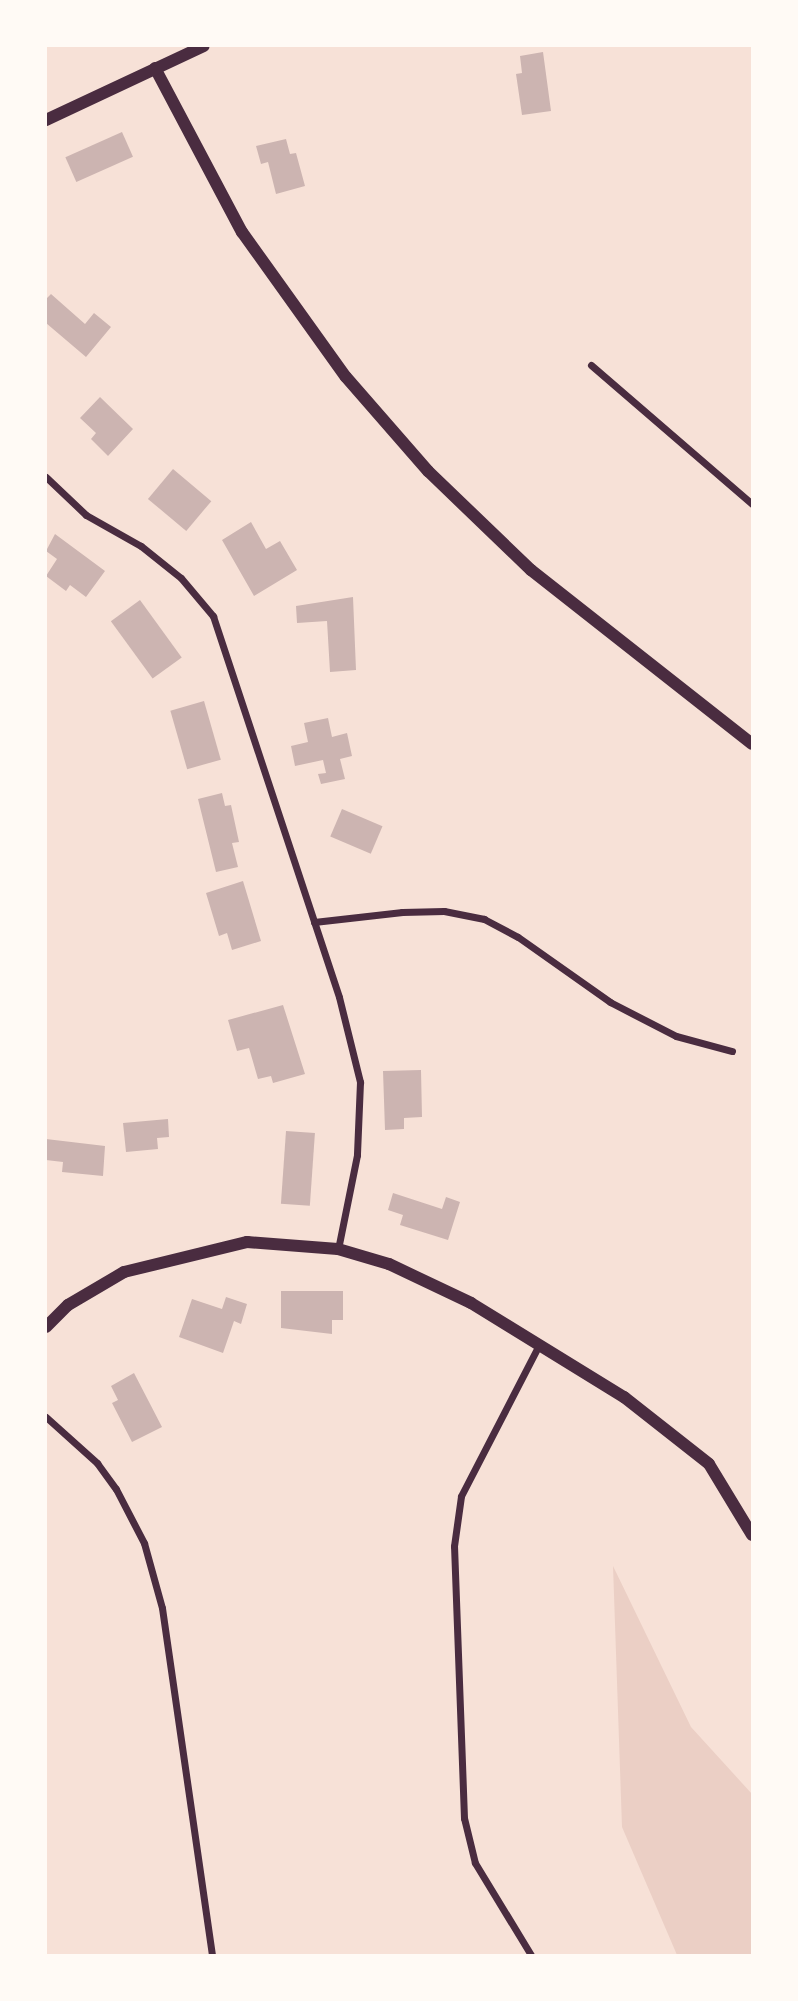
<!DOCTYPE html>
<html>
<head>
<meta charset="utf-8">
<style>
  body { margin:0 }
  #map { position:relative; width:798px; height:2001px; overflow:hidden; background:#f7e1d7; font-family:"Archivo Narrow",sans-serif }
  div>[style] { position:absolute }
  .green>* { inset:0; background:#ebcfc5 }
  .building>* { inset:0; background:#ccb4b1; transform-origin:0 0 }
  .minor>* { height:7px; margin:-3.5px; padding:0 3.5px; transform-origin:3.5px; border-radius:3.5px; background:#4a2c40 }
  .tertiary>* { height:12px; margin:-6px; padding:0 6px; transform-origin:6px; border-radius:6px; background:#4a2c40 }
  span { translate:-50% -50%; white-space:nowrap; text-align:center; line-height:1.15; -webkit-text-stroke:7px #fffaf5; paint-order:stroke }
  .frame { position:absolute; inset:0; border:47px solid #fffaf5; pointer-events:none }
</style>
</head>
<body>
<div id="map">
  <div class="green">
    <i style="clip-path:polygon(613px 1566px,691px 1727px,752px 1794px,752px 1955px,677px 1955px,622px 1827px)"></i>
  </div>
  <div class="building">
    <i style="clip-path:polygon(543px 52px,551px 111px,522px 115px,516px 74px,522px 73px,520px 56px)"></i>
    <i style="left:122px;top:132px;width:27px;height:62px;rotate:66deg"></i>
    <i style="clip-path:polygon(286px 139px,290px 154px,296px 153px,305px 186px,276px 194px,268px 162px,261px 164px,256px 146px)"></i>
    <i style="clip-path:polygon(51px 294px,85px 324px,94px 313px,111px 327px,86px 357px,46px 323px,46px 299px)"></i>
    <i style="clip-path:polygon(100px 397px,133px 429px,108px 456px,91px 439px,96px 433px,80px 418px)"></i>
    <i style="left:173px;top:469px;width:50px;height:39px;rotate:40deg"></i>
    <i style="clip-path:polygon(251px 522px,266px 549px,280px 541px,297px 570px,254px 596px,222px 540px)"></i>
    <i style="clip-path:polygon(55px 534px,105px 571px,86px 597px,70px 585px,66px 591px,46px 576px,57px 559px,46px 551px)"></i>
    <i style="clip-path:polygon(353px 597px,356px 670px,330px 672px,327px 621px,297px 623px,296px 606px)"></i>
    <i style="left:140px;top:600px;width:71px;height:36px;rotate:54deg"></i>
    <i style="left:204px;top:701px;width:61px;height:35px;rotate:74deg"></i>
    <i style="clip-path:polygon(328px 718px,332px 737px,347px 733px,352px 756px,340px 759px,345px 779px,321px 784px,318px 774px,326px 773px,323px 760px,295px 766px,291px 746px,308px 742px,304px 723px)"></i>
    <i style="clip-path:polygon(222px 793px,225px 806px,231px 805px,239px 842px,232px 843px,238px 867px,216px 872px,198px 799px)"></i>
    <i style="left:342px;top:809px;width:44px;height:30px;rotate:23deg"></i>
    <i style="clip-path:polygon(243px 881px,261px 941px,232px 950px,227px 933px,219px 936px,206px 893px)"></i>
    <i style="clip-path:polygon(283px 1005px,305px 1074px,273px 1083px,271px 1076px,258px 1079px,249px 1048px,237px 1051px,228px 1020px)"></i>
    <i style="clip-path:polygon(421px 1070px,422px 1117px,404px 1118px,404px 1129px,385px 1130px,383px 1071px)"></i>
    <i style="clip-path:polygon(168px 1119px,169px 1137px,157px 1138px,158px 1149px,126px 1152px,123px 1123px)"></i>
    <i style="left:286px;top:1131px;width:29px;height:73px;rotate:4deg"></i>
    <i style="clip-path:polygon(46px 1139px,105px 1146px,103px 1176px,62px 1172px,63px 1162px,46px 1160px)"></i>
    <i style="clip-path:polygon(393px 1193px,442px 1209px,446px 1197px,460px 1202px,448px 1240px,400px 1225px,403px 1215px,388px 1210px)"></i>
    <i style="clip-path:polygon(281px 1291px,343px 1291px,343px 1320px,332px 1320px,332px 1334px,281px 1328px)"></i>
    <i style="clip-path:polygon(226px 1297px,247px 1304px,241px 1324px,234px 1321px,223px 1353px,179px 1337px,192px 1299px,222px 1309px)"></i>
    <i style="clip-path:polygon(134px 1373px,162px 1427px,132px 1442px,112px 1403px,118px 1400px,111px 1386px)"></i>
  </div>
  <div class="minor">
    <i style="left:591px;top:365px;width:213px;rotate:40.8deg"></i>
    <i style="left:46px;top:477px;width:55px;rotate:43.5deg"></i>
    <i style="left:86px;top:515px;width:63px;rotate:29.4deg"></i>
    <i style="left:141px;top:546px;width:51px;rotate:38.7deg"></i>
    <i style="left:181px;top:578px;width:50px;rotate:49.9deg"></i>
    <i style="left:213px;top:616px;width:401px;rotate:71.7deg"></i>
    <i style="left:339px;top:997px;width:88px;rotate:76.1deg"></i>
    <i style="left:360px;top:1082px;width:73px;rotate:92.4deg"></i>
    <i style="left:357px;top:1155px;width:96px;rotate:101.4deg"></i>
    <i style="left:314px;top:922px;width:89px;rotate:-6.5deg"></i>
    <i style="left:402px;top:912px;width:42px;rotate:-1.4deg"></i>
    <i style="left:444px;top:911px;width:41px;rotate:11.3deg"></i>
    <i style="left:484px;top:919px;width:38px;rotate:28deg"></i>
    <i style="left:518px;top:937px;width:113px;rotate:35.2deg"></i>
    <i style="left:610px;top:1002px;width:74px;rotate:27.3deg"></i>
    <i style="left:676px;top:1036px;width:58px;rotate:15deg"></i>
    <i style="left:46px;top:1417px;width:69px;rotate:42deg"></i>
    <i style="left:97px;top:1463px;width:32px;rotate:54deg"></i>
    <i style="left:116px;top:1489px;width:61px;rotate:62.6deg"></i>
    <i style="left:144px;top:1543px;width:67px;rotate:74.5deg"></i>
    <i style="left:162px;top:1608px;width:351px;rotate:81.8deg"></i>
    <i style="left:531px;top:1955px;width:108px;rotate:-121.3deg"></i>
    <i style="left:475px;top:1863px;width:46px;rotate:-103.7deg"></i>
    <i style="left:464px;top:1818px;width:272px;rotate:-92.1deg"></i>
    <i style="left:454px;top:1546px;width:50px;rotate:-82deg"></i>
    <i style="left:461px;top:1496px;width:172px;rotate:-62.7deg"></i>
  </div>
  <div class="tertiary">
    <i style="left:155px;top:68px;width:186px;rotate:62.1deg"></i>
    <i style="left:242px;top:232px;width:178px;rotate:54.4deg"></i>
    <i style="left:346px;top:377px;width:125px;rotate:48.9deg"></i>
    <i style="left:428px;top:471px;width:143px;rotate:43.9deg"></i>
    <i style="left:531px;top:570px;width:281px;rotate:38.2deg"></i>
    <i style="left:46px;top:120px;width:174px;rotate:-25.1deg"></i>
    <i style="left:46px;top:1327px;width:31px;rotate:-45deg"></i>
    <i style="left:68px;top:1305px;width:65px;rotate:-30.5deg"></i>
    <i style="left:124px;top:1272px;width:127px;rotate:-13.7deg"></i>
    <i style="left:247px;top:1242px;width:91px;rotate:4.4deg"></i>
    <i style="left:338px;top:1249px;width:53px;rotate:16.4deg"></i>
    <i style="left:389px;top:1264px;width:91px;rotate:25.4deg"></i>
    <i style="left:471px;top:1303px;width:180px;rotate:31.6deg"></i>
    <i style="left:624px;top:1397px;width:108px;rotate:38.2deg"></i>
    <i style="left:709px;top:1464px;width:83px;rotate:58.8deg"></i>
  </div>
  <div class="frame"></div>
</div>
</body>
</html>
